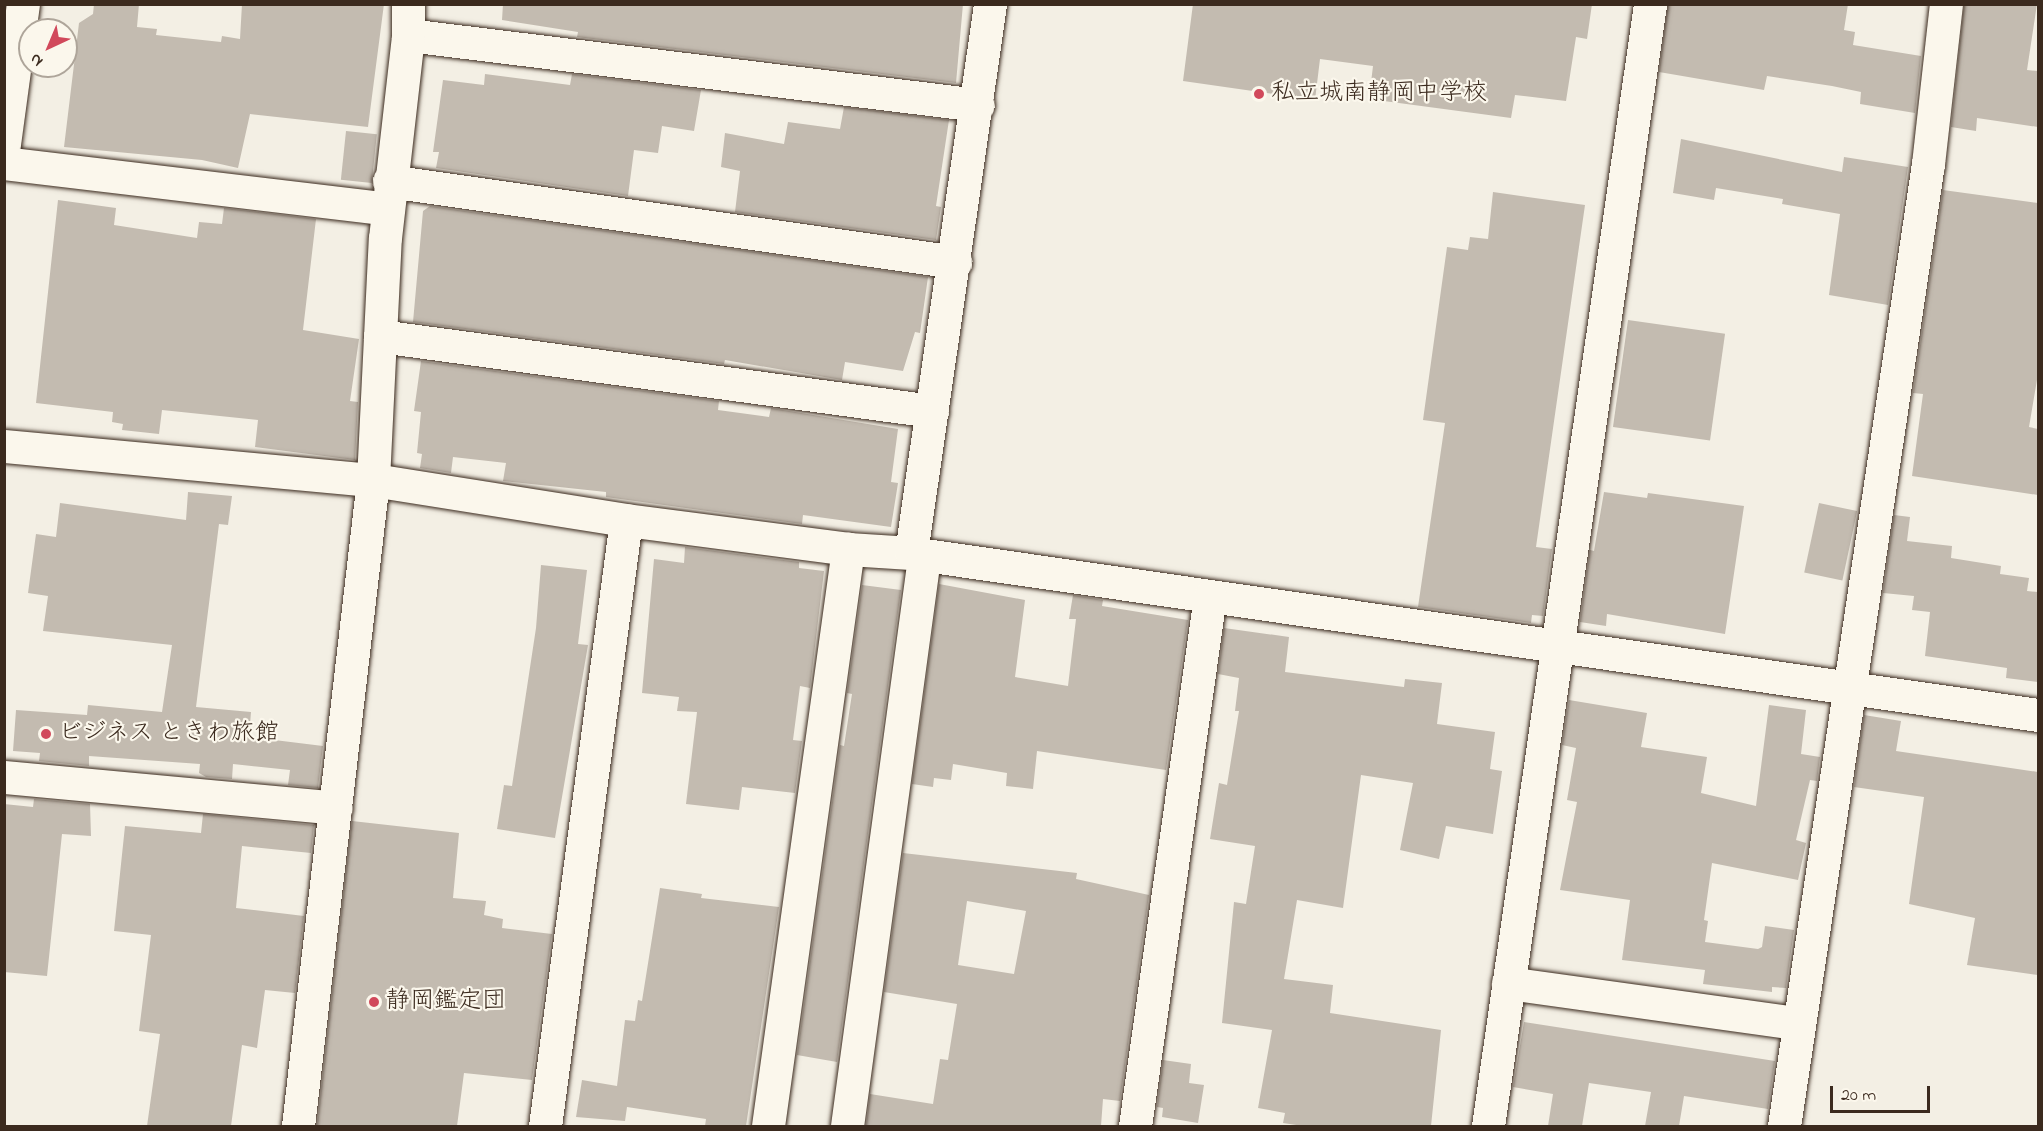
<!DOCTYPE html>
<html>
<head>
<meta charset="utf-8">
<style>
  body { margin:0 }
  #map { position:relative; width:2043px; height:1131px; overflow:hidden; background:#f3efe4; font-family:"Indie Flower","Klee One",sans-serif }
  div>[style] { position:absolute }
  .building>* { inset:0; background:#c3bbb0; transform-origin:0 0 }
  .roads { filter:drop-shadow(0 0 2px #3b2a1e) drop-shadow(0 0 2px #3b2a1e) }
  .minor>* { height:33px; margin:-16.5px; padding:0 16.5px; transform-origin:16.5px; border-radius:16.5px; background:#fbf7ec }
  .dots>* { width:16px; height:16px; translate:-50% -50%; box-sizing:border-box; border:3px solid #fbf7ec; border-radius:50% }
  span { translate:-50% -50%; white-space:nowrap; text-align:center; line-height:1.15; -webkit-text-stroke:4.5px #fbf7ec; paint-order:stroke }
  .poi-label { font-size:24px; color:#3b2a1e }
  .left { translate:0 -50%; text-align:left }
  .frame { position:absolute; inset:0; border:6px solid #3b2a1e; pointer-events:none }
  .north { position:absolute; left:18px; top:18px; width:60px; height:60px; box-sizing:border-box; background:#fbf7ec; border:2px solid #aea59a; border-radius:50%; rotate:224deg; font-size:16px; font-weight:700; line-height:24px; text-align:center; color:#3b2a1e }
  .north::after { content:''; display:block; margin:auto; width:21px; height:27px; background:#d1495b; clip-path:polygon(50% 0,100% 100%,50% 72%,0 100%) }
  .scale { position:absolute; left:1830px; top:1086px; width:100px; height:27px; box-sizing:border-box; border:3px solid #3b2a1e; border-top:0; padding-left:8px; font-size:18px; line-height:21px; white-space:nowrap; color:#3b2a1e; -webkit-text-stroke:4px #fbf7ec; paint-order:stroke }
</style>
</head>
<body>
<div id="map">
  <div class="building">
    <i style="clip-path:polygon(94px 4px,139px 4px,137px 27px,157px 29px,156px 35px,221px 42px,222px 36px,240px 39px,242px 4px,384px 4px,368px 127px,250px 114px,238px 168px,202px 160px,64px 147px,79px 23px,93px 14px)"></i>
    <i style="clip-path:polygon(503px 4px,963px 4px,956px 83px,577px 37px,578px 32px,502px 20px)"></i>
    <i style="clip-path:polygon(1193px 4px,1592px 4px,1587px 39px,1576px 37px,1566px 101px,1515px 95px,1511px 118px,1369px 99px,1373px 66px,1320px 59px,1315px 100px,1183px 81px)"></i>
    <i style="clip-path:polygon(1668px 4px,1848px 4px,1844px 30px,1855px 32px,1853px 45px,1921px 56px,1915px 113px,1860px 104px,1861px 92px,1832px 86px,1767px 76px,1764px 90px,1659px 72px)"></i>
    <i style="clip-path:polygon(1964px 4px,2037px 4px,2027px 70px,2038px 71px,2038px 127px,1977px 118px,1976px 131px,1951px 127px)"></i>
    <i style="clip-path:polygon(485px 74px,570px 85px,572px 74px,701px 90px,694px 131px,662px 126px,658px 153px,634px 150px,628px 196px,436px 168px,439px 152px,433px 152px,443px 80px,484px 85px)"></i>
    <i style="clip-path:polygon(844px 107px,949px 120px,936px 206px,941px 207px,936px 240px,735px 212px,740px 171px,721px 167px,725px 133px,784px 144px,788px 122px,840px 129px)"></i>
    <i style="left:346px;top:131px;width:31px;height:49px;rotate:6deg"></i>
    <i style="clip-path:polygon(1681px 139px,1842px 172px,1844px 157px,1908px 167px,1888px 305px,1829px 295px,1840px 214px,1782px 204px,1783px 199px,1716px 188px,1714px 200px,1673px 193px)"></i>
    <i style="clip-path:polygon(1943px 190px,2038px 203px,2038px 374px,2029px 427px,2038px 429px,2038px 495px,1912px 476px,1923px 394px,1913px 393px)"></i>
    <i style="clip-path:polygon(1493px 192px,1585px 205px,1536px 547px,1552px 549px,1543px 616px,1532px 615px,1531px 623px,1418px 607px,1445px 423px,1423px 420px,1447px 247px,1468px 250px,1470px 237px,1488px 239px)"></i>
    <i style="clip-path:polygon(58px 200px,116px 208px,114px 225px,197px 238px,199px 222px,222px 224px,224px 208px,316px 219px,303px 330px,359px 339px,350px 401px,358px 402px,355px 460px,255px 447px,258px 420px,162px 410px,159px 434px,122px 430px,123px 424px,112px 422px,113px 412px,36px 403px)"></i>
    <i style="clip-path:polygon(430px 206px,928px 277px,920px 333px,915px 332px,903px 371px,845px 362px,842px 380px,725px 360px,724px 364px,413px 322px,423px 211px)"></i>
    <i style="left:1628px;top:320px;width:98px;height:108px;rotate:8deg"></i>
    <i style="clip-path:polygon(421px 361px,719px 401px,718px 410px,769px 417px,771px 408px,898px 429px,891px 482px,898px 483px,891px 527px,803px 515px,802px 524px,606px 497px,606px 492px,503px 481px,506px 463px,453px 457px,451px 473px,420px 468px,422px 454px,417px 453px,421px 412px,414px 411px)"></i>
    <i style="clip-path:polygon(188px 492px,232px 496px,228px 525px,219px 524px,196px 707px,251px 712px,249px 737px,323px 746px,318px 788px,288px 785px,290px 770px,233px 764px,232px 779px,206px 777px,199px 773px,200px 764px,89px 756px,89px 766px,39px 761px,40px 753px,13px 751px,16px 710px,87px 715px,88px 705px,162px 712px,172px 645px,43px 631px,48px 596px,28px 593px,36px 534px,56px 537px,60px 503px,186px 520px)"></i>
    <i style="clip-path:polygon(1604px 492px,1647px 498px,1648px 493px,1744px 506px,1725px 634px,1607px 614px,1606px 626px,1580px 622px,1590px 550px,1594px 551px)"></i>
    <i style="left:1819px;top:503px;width:39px;height:71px;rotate:12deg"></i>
    <i style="clip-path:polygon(1894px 515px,1910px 517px,1907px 541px,1952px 546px,1951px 558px,2001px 566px,2000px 574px,2029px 578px,2027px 591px,2038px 592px,2038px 682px,2006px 678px,2007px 668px,1925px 656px,1930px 612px,1912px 610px,1914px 596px,1883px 593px)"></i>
    <i style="clip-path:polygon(685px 547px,799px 562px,799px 568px,824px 571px,810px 688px,800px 686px,793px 740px,802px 741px,795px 793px,742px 787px,739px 810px,686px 804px,697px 712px,677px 711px,679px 697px,642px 693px,654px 559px,684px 563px)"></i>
    <i style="clip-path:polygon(541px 565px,587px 570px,578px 644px,588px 645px,555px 838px,497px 829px,504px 785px,512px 786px,536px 628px)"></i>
    <i style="clip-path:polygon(939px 584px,1025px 600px,1015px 677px,1068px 686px,1076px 619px,1069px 619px,1073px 595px,1103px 600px,1102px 606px,1188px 620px,1166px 770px,1037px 751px,1033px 789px,1006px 786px,1007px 773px,953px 764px,951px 780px,934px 778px,933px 787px,912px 784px)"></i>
    <i style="clip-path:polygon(862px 585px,901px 590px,837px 1062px,797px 1055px,840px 745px,844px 746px,852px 694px,847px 693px)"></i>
    <i style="clip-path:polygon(1224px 628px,1289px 637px,1285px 672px,1404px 687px,1405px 679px,1442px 683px,1437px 724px,1495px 732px,1490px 769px,1502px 771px,1493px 834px,1446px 826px,1439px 859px,1400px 850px,1413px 783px,1361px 775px,1343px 908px,1297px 900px,1284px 979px,1333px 985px,1330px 1013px,1441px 1030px,1431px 1126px,1303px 1126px,1283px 1123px,1285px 1113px,1258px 1108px,1272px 1030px,1222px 1023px,1234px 902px,1246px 904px,1255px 846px,1210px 839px,1219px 783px,1227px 785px,1239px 711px,1235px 711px,1239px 678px,1218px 674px)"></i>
    <i style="clip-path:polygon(1569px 700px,1647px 713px,1641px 747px,1707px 757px,1701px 793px,1756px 806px,1769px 705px,1806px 710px,1801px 754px,1820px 757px,1817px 781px,1810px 780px,1796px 840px,1806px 843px,1798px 880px,1712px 863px,1704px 920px,1708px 921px,1705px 942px,1758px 949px,1762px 947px,1765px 926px,1794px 930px,1786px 988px,1772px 987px,1772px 992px,1703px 984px,1705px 970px,1622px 960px,1630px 900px,1560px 890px,1577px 802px,1567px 800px,1576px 748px,1562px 745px)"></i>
    <i style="clip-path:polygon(1864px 715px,1901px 721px,1896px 751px,2038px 772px,2038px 975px,1967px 965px,1975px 918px,1909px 904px,1924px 797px,1854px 787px)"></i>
    <i style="clip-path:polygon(34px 799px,90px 804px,91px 836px,62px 834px,47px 976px,4px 972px,4px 804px,33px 807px)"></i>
    <i style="clip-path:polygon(203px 814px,314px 825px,311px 853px,242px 846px,236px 908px,304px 916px,295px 993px,265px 990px,257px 1048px,242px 1045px,231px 1126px,147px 1126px,160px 1034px,139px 1031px,151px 935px,114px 931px,125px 826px,201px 833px)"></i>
    <i style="clip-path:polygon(352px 821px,459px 833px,453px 898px,486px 901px,484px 915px,503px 919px,502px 928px,552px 934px,532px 1080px,464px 1073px,457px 1126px,317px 1126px)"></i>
    <i style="clip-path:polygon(evenodd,903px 853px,1077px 873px,1076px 879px,1149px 895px,1120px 1101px,1103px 1099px,1101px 1126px,866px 1126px,870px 1094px,933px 1104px,940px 1059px,948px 1060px,957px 1004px,884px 992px,903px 853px,967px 901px,1026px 911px,1014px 974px,958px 965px,967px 901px)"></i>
    <i style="clip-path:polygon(660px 888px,702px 894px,701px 898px,779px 907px,746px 1126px,705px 1126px,706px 1119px,627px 1107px,625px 1121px,576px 1117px,582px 1080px,617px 1086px,625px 1020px,635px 1021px,638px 1000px,642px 1001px)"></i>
    <i style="clip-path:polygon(1524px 1022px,1775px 1061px,1768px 1109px,1684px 1096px,1679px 1126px,1645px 1126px,1651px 1092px,1589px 1083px,1582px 1126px,1548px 1126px,1553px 1094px,1513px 1087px)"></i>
    <i style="clip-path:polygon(1163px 1060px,1191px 1064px,1189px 1083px,1204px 1085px,1198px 1123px,1162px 1117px,1163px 1108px,1157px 1107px)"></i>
  </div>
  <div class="roads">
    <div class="minor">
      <i style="left:408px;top:35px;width:574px;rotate:7deg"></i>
      <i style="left:4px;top:144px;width:141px;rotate:-82.3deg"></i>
      <i style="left:4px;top:163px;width:386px;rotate:6.8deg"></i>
      <i style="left:389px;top:181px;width:572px;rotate:8.14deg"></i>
      <i style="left:380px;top:336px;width:557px;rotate:7.74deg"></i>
      <i style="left:4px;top:446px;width:371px;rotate:5.3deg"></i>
      <i style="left:373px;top:480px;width:256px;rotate:9deg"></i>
      <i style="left:626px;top:520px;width:224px;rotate:7.4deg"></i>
      <i style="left:848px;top:549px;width:63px;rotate:3.6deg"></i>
      <i style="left:911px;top:553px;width:1139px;rotate:8.18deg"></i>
      <i style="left:911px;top:553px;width:555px;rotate:-81.81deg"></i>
      <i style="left:4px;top:777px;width:333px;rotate:5.3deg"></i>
      <i style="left:1508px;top:983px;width:293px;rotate:7.9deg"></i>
      <i style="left:298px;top:1126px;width:650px;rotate:-83.38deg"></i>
      <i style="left:373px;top:480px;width:242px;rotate:-87.2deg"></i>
      <i style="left:385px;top:238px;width:204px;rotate:-83.5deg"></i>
      <i style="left:408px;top:35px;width:31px;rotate:-90deg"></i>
      <i style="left:545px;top:1126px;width:611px;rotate:-82.39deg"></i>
      <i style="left:768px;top:1126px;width:583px;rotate:-82.11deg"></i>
      <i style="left:847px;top:1126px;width:574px;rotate:-82.29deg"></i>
      <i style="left:1135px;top:1126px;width:535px;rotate:-81.95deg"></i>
      <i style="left:1488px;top:1126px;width:1134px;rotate:-81.78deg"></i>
      <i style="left:1784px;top:1126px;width:973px;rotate:-81.49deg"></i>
      <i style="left:1928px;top:164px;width:161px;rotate:-83.6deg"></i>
    </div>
  </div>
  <div class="dots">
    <i style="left:1259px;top:94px;background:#d1495b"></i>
    <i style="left:46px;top:734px;background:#d1495b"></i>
    <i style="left:374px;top:1002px;background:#d1495b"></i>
  </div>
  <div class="poi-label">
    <span class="left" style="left:1271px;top:94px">私立城南静岡中学校</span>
    <span class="left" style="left:58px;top:734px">ビジネス ときわ旅館</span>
    <span class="left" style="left:386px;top:1002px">静岡鑑定団</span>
  </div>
  <div class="frame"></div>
  <div class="north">N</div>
  <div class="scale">20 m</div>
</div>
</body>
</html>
